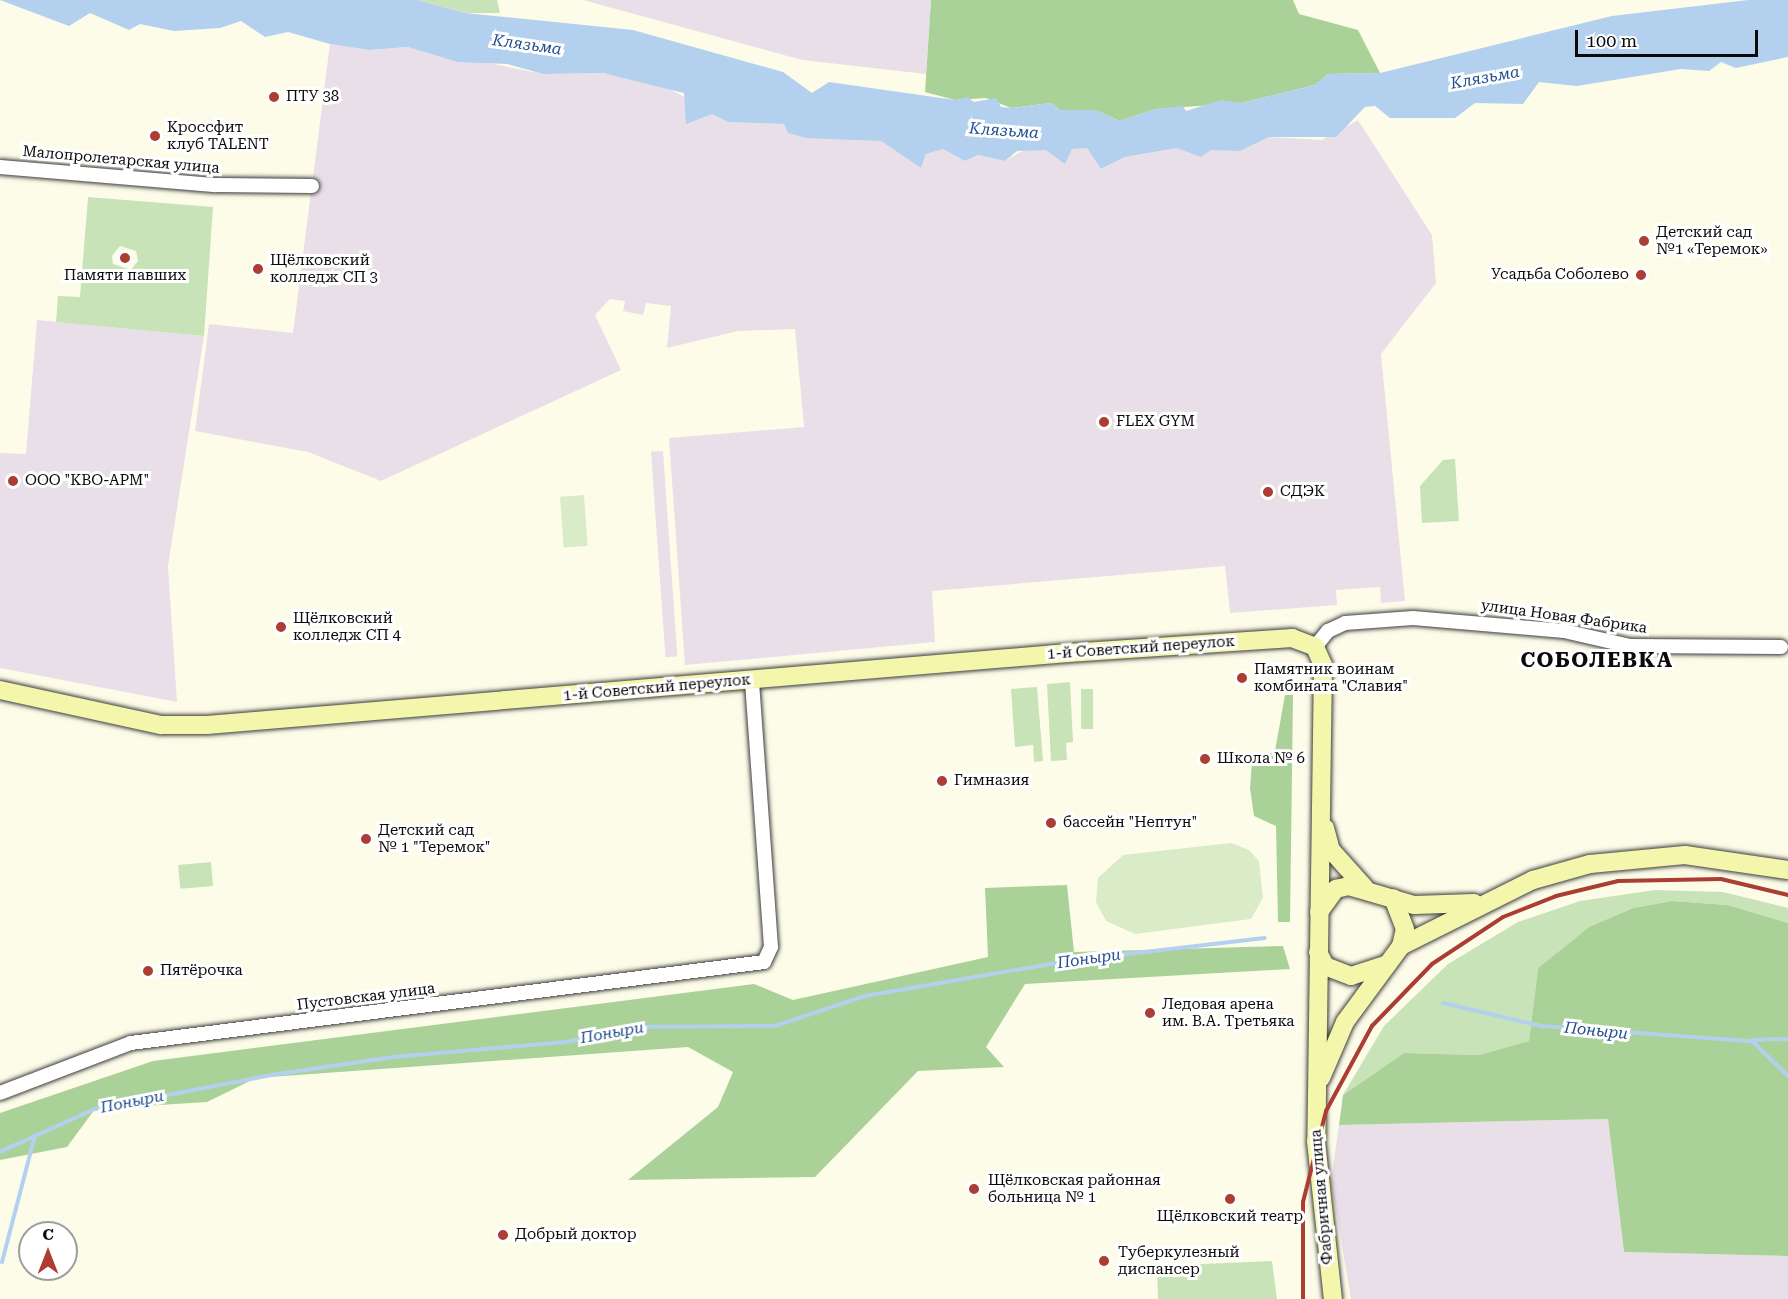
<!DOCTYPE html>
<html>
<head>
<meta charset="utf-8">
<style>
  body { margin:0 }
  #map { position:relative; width:1788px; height:1299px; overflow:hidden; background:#fdfce9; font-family:"Roboto Serif",serif }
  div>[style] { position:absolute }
  .industrial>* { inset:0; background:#e9dfe8; transform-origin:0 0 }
  .green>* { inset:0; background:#c8e3b7; transform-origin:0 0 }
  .forest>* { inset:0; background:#aad298 }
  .pitch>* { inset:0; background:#daebc8; transform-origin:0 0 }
  .water>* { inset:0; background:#b3d0ef }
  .stream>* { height:4px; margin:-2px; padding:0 2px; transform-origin:2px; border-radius:2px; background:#b3d0ef }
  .roads { filter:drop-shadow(0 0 2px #3d3d3d) drop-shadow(0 0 2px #3d3d3d) }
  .street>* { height:14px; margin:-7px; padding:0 7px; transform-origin:7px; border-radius:7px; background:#fff }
  .secondary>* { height:18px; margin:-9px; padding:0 9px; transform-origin:9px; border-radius:9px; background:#f4f6ab }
  .rail>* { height:4px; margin:-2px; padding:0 2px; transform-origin:2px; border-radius:2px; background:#ab3d32 }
  .dots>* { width:16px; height:16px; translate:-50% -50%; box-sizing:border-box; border:3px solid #fff; border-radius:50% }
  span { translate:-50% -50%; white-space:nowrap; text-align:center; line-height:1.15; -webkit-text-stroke:6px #fff; paint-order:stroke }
  .poi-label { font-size:15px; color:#0a0a0a }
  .left { translate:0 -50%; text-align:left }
  .right { translate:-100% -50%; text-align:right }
  .street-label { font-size:15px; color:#0a0a0a }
  .water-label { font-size:16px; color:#224f8e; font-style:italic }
  .district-label { font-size:21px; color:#0a0a0a; font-weight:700; letter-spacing:1.5px }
  .north { position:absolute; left:18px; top:1221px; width:60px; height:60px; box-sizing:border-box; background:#fff; border:2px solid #9d9d9d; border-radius:50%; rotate:0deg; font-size:16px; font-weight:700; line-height:24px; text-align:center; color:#0a0a0a }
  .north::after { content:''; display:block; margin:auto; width:21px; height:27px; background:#ab3d32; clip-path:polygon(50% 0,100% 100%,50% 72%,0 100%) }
  .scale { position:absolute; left:1575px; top:30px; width:183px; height:27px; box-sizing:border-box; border:3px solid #0a0a0a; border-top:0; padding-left:8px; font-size:18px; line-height:21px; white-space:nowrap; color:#0a0a0a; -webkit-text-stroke:4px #fff; paint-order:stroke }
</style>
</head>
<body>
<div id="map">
  <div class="industrial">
    <i style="clip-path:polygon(583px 0,931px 0,926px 74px,802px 60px)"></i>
    <i style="clip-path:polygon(330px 44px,369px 50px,409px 47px,543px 74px,602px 73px,663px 85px,728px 122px,784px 124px,881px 141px,921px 168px,926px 154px,943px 149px,965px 161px,978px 155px,1005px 161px,1026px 149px,1087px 148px,1102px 169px,1125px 157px,1177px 148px,1240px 151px,1269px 137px,1322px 140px,1358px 120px,1432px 235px,1436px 283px,1381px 354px,1405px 601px,1381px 603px,1380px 587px,1336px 590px,1337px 605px,1230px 613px,1225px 566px,932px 591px,935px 642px,685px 665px,669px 438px,804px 427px,795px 329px,738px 331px,667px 348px,671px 306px,646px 303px,643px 315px,623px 311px,625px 301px,610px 299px,595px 315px,621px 370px,381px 481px,308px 452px,195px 431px,209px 324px,293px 333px)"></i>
    <i style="clip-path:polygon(37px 320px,204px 336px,168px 566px,177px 702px,0 668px,0 453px,26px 454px)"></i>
    <i style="left:663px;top:451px;width:206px;height:12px;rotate:86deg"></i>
    <i style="clip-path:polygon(1608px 1119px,1624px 1252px,1788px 1256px,1788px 1299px,1351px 1299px,1331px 1180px,1339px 1125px)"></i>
  </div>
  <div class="green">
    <i style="clip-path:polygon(418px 0,497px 0,500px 13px,465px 13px)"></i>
    <i style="clip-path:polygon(evenodd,88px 197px,213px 207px,204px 336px,56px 322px,58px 296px,80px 297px,88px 197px,120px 246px,136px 251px,138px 261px,131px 270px,113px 264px,112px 256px,120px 246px)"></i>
    <i style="clip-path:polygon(1455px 459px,1459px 521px,1422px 523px,1420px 486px,1443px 460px)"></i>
    <i style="clip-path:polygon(1070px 682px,1073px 742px,1066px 743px,1067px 760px,1051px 761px,1047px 684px)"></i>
    <i style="clip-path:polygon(1037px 687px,1043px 761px,1034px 762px,1033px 745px,1015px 747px,1011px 689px)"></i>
    <i style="left:1081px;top:689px;width:12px;height:40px"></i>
    <i style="left:211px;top:862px;width:24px;height:33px;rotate:85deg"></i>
    <i style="clip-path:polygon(1655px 890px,1723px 892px,1788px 908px,1788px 923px,1728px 905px,1672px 901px,1633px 908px,1589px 927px,1538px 968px,1529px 1041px,1479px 1055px,1404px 1053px,1343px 1095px,1384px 1026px,1448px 964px,1518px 922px,1580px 901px)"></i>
    <i style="clip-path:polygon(1272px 1261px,1277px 1299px,1158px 1299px,1157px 1266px)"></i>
  </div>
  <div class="forest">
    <i style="clip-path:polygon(931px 0,1293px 0,1299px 14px,1358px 30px,1380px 73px,1328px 74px,1315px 85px,1241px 103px,1156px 109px,1120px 121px,1095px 110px,1060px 110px,1051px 103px,1011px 108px,986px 98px,955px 100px,925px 92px)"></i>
    <i style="clip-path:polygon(1285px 695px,1293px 695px,1290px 922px,1278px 922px,1276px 826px,1254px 816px,1250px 788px,1252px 761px,1275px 751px)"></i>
    <i style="clip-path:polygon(1067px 885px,1074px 952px,1283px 946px,1290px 969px,1025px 984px,986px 1047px,1004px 1067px,918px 1071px,815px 1177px,628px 1180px,718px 1107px,733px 1072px,688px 1047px,256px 1078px,207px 1102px,95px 1109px,67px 1147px,0 1160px,0 1113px,153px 1061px,754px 984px,793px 1000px,988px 957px,985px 888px)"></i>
    <i style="clip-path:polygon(1672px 901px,1728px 905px,1788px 923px,1788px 1256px,1624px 1252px,1608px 1119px,1339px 1125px,1343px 1095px,1404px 1053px,1479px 1055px,1529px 1041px,1538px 968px,1589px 927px,1633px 908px)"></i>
  </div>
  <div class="pitch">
    <i style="left:584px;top:495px;width:51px;height:24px;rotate:86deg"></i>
    <i style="clip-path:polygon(1231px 843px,1249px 850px,1259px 861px,1263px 898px,1251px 919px,1135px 934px,1106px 921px,1096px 902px,1098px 878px,1123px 855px)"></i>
  </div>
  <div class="water">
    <i style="clip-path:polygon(0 0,418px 0,465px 13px,633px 30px,783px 72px,812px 93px,829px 82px,955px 100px,967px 97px,974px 102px,996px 98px,1001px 107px,1011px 108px,1051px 103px,1060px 110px,1095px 110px,1120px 121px,1156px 109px,1183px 106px,1186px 111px,1221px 100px,1241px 103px,1315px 85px,1328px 74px,1380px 73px,1612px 16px,1748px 0,1788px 0,1788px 57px,1736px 68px,1721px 62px,1709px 71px,1681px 69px,1577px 86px,1539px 82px,1523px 104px,1475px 103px,1455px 118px,1390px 118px,1375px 106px,1365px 107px,1336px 137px,1269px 137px,1240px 151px,1211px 150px,1201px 157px,1177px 148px,1125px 157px,1101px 169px,1087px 148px,1072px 149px,1065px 164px,1046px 150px,1017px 151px,1005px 161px,978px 155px,965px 161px,943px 149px,926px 154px,921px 168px,881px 141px,806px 138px,788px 133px,784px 124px,728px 122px,712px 114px,686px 124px,684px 93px,603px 73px,543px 74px,507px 64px,458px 62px,408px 47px,369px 50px,330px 44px,288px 32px,265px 37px,241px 21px,220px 28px,174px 31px,140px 24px,129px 30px,90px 13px,69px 26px)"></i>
  </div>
  <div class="stream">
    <i style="left:1443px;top:1003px;width:101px;rotate:13.2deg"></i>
    <i style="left:1541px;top:1026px;width:212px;rotate:4.1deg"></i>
    <i style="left:1752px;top:1041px;width:50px;rotate:44.2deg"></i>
    <i style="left:1753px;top:1040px;width:35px;rotate:-2deg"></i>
    <i style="left:0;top:1152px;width:104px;rotate:-24.4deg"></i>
    <i style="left:95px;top:1109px;width:179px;rotate:-10.9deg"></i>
    <i style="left:271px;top:1075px;width:124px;rotate:-8.3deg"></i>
    <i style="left:394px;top:1057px;width:173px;rotate:-5deg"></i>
    <i style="left:566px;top:1042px;width:73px;rotate:-11.9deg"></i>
    <i style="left:637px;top:1027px;width:138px;rotate:-0.4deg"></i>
    <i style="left:775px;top:1026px;width:95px;rotate:-18.4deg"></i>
    <i style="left:865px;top:996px;width:206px;rotate:-9.8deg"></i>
    <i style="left:1068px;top:961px;width:198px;rotate:-6.7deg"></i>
    <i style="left:2px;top:1262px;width:131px;rotate:-75.4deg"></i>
  </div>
  <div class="roads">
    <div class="street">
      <i style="left:0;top:167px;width:217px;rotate:4.8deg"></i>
      <i style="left:216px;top:185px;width:96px;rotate:0.6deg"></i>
      <i style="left:1315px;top:647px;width:21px;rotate:-51deg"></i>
      <i style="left:1328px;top:631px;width:19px;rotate:-25deg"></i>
      <i style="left:1345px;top:623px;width:68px;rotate:-4.2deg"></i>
      <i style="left:1413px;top:618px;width:152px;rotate:4.9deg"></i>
      <i style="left:1564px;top:631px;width:68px;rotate:12.8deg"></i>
      <i style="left:1630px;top:646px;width:151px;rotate:0.4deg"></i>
      <i style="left:0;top:1093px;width:140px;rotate:-20.9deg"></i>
      <i style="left:131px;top:1043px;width:638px;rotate:-7.29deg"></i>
      <i style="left:764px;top:962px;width:17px;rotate:-65deg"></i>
      <i style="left:771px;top:947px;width:268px;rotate:-94.1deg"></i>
    </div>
    <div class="secondary">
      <i style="left:0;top:690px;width:165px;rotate:12.3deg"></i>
      <i style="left:161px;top:725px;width:46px"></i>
      <i style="left:207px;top:725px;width:864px;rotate:-4.78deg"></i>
      <i style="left:1068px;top:653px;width:225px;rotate:-3.8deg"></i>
      <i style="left:1292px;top:638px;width:25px;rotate:21deg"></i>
      <i style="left:1315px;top:647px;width:20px;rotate:66deg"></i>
      <i style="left:1323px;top:665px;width:476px;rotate:90.8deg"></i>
      <i style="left:1316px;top:1141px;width:159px;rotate:83.9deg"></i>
      <i style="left:1325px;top:828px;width:23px;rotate:75deg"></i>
      <i style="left:1331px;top:850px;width:51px;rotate:48.2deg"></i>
      <i style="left:1319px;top:912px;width:29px;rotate:-54deg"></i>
      <i style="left:1336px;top:889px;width:13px;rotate:-13deg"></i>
      <i style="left:1349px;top:886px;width:68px;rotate:16.3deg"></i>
      <i style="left:1414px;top:905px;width:60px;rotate:-1.9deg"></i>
      <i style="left:1401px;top:946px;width:148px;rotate:-26.6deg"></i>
      <i style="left:1533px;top:880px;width:59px;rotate:-15.7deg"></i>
      <i style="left:1590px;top:864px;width:95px;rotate:-5.4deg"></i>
      <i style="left:1685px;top:855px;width:104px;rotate:8.3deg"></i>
      <i style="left:1318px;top:952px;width:16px;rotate:63deg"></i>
      <i style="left:1325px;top:966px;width:28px;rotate:21deg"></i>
      <i style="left:1351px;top:976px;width:38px;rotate:-18deg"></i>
      <i style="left:1321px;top:1078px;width:61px;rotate:-66.8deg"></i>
      <i style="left:1345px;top:1022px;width:94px;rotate:-53.6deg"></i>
      <i style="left:1401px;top:946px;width:17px;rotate:-77deg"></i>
      <i style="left:1405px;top:929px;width:33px;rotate:-111deg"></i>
    </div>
  </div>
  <div class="rail">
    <i style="left:1303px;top:1299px;width:97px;rotate:-90deg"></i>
    <i style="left:1303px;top:1202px;width:94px;rotate:-75.8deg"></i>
    <i style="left:1326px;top:1111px;width:97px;rotate:-61.6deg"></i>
    <i style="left:1372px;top:1026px;width:86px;rotate:-45.9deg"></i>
    <i style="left:1432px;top:964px;width:85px;rotate:-33.5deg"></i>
    <i style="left:1503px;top:917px;width:57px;rotate:-21.6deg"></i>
    <i style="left:1556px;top:896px;width:64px;rotate:-13.6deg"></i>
    <i style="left:1618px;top:881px;width:103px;rotate:-1.1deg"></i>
    <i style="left:1721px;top:879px;width:69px;rotate:13.4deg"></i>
  </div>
  <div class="dots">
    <i style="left:274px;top:97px;background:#ab3d32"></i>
    <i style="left:155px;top:136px;background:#ab3d32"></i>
    <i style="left:1644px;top:241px;background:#ab3d32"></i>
    <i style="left:125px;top:258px;background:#ab3d32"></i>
    <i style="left:258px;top:269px;background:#ab3d32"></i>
    <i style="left:1641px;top:275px;background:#ab3d32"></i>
    <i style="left:1104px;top:422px;background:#ab3d32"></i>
    <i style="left:13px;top:481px;background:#ab3d32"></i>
    <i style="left:1268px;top:492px;background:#ab3d32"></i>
    <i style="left:281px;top:627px;background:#ab3d32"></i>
    <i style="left:1242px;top:678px;background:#ab3d32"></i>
    <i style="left:1205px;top:759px;background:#ab3d32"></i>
    <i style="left:942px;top:781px;background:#ab3d32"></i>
    <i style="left:1051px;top:823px;background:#ab3d32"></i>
    <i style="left:366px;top:839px;background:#ab3d32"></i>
    <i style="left:148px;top:971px;background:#ab3d32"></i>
    <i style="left:1150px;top:1013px;background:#ab3d32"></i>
    <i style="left:974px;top:1189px;background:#ab3d32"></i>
    <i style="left:1230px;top:1199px;background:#ab3d32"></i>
    <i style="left:503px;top:1235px;background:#ab3d32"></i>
    <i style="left:1104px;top:1261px;background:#ab3d32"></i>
  </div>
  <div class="poi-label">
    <span class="left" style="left:286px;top:97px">ПТУ 38</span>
    <span class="left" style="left:167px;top:136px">Кроссфит<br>клуб TALENT</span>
    <span class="left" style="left:1656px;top:241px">Детский сад<br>№1 «Теремок»</span>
    <span class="left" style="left:270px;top:269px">Щёлковский<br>колледж СП 3</span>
    <span class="right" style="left:1629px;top:275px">Усадьба Соболево</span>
    <span style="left:125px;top:276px">Памяти павших</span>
    <span class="left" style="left:1116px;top:422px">FLEX GYM</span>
    <span class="left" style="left:25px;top:481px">ООО "КВО-АРМ"</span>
    <span class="left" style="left:1280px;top:492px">СДЭК</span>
    <span class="left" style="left:293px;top:627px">Щёлковский<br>колледж СП 4</span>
    <span class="left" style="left:1254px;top:678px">Памятник воинам<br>комбината "Славия"</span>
    <span class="left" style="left:1217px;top:759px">Школа № 6</span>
    <span class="left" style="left:954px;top:781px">Гимназия</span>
    <span class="left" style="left:1063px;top:823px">бассейн "Нептун"</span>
    <span class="left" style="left:378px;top:839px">Детский сад<br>№ 1 "Теремок"</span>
    <span class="left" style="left:160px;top:971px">Пятёрочка</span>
    <span class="left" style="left:1162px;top:1013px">Ледовая арена<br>им. В.А. Третьяка</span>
    <span class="left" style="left:988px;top:1189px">Щёлковская районная<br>больница № 1</span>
    <span style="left:1230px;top:1217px">Щёлковский театр</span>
    <span class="left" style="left:515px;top:1235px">Добрый доктор</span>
    <span class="left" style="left:1118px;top:1261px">Туберкулезный<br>диспансер</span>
  </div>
  <div class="street-label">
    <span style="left:121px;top:160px;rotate:5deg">Малопролетарская улица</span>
    <span style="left:1564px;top:617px;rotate:8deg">улица Новая Фабрика</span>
    <span style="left:1141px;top:648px;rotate:-4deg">1-й Советский переулок</span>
    <span style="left:657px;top:688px;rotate:-5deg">1-й Советский переулок</span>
    <span style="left:366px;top:997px;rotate:-7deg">Пустовская улица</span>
    <span style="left:1322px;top:1197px;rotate:-95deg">Фабричная улица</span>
  </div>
  <div class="water-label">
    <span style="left:527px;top:45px;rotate:8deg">Клязьма</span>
    <span style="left:1485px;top:78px;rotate:-10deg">Клязьма</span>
    <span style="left:1004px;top:131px;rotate:4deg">Клязьма</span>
    <span style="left:1089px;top:959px;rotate:-8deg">Поныри</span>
    <span style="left:1596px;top:1031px;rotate:6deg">Поныри</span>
    <span style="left:612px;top:1033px;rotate:-10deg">Поныри</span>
    <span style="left:132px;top:1102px;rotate:-11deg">Поныри</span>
  </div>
  <div class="district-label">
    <span style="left:1597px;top:660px">СОБОЛЕВКА</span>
  </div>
  <div class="north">С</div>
  <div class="scale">100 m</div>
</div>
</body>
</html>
